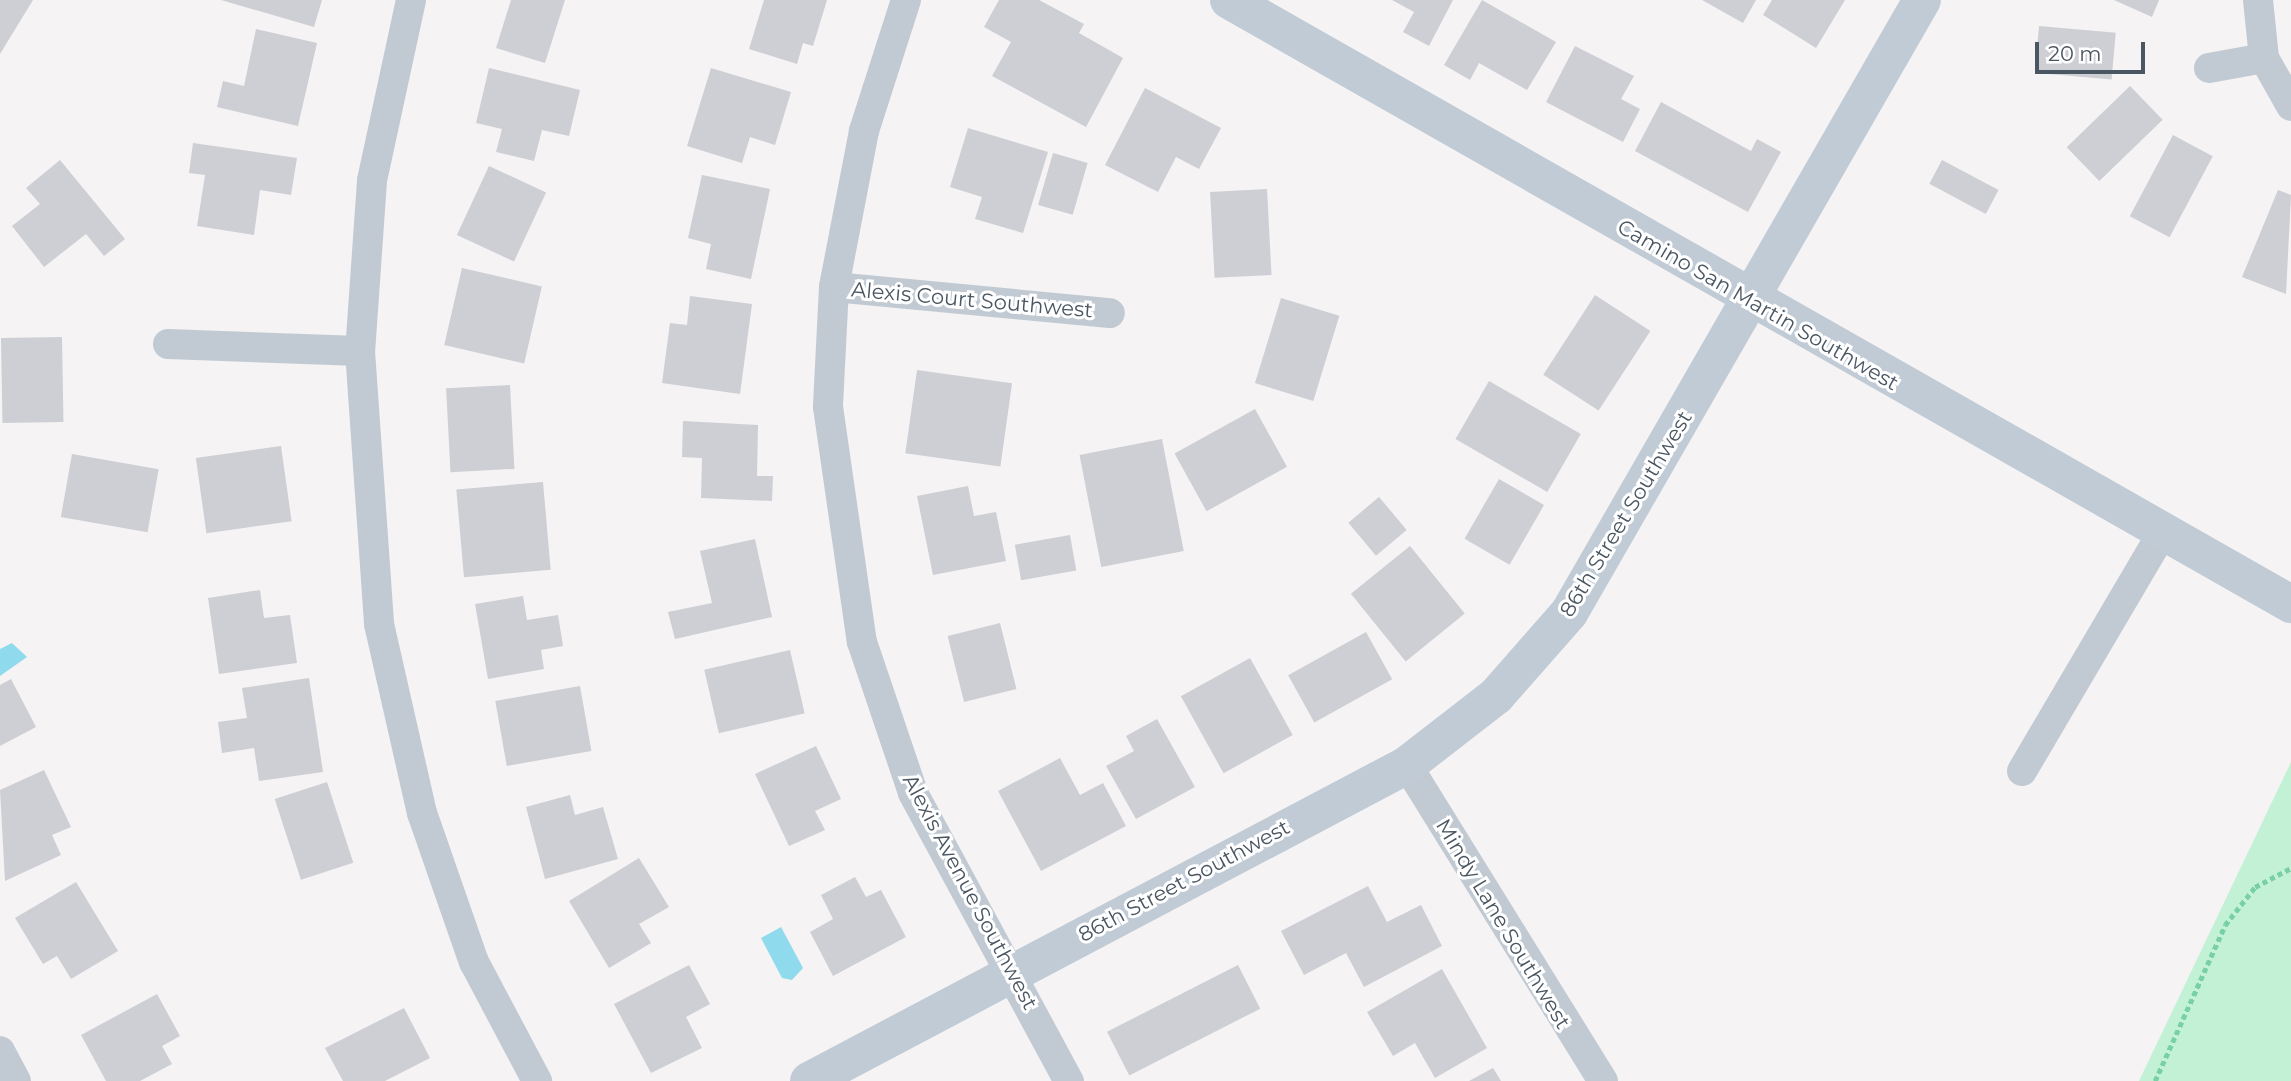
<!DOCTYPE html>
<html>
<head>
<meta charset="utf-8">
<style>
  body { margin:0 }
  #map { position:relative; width:2291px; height:1081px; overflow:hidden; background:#f5f3f3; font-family:Montserrat,sans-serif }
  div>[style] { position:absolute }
  .green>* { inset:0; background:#c3f1d5 }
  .water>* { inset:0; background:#90daee }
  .building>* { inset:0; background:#cdcfd5; transform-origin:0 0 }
  .path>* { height:4.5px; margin-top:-2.25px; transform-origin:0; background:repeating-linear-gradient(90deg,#7ad0a6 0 5px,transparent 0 8.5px) }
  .street>* { height:30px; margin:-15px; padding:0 15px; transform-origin:15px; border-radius:15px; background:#c1cad2 }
  .secondary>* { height:38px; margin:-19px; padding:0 19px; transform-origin:19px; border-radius:19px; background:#c1cbd6 }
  span { translate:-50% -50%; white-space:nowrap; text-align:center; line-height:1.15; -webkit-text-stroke:6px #fff; paint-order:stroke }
  .street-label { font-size:21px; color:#4a5661 }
  .scale { position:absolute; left:2035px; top:42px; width:110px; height:32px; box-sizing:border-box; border:4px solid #4a5661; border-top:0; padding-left:9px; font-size:21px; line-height:24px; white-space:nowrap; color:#4a5661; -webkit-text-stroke:5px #fff; paint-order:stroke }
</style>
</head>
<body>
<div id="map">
  <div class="green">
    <i style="clip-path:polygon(2291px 762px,2291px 1081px,2139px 1081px)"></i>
  </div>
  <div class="water">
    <i style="clip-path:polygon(12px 643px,27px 657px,0 676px,0 649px)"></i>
    <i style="clip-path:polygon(781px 927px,803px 968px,792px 980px,782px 978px,761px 938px)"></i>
  </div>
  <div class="building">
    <i style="clip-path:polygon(0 0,33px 0,0 54px)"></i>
    <i style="clip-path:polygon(221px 0,322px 0,314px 27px)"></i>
    <i style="clip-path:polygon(511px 0,565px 0,545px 63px,496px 48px)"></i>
    <i style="clip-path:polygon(764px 0,827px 0,813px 46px,803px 43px,797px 64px,749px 49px)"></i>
    <i style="clip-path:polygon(999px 0,1039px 0,1084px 24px,1079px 33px,1123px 58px,1086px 127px,992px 76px,1011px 42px,984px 27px)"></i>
    <i style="clip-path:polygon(1392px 0,1453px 0,1429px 46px,1403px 32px,1414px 12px)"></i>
    <i style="clip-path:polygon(1482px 0,1556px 42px,1527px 90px,1479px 63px,1470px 80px,1444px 65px)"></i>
    <i style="clip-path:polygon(1702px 0,1756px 0,1743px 23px)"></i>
    <i style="clip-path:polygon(1772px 0,1845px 0,1816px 48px,1763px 15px)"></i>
    <i style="clip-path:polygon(2114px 0,2159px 0,2152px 17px)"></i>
    <i style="left:2039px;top:26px;width:77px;height:47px;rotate:5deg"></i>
    <i style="clip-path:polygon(256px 29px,317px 43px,298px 126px,217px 107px,223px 81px,244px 86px)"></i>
    <i style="clip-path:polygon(1575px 46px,1634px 76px,1621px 99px,1640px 109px,1623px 142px,1546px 102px)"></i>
    <i style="clip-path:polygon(489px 68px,580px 90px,569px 136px,542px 130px,534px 161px,496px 152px,502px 129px,476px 123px)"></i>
    <i style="clip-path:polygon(711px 68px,791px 92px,775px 145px,750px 137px,742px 163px,687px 146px)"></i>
    <i style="left:2130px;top:86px;width:47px;height:88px;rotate:46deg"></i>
    <i style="clip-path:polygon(1145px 88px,1221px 128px,1199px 169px,1176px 157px,1158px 192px,1105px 165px)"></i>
    <i style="clip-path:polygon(1661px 102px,1751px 151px,1757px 139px,1781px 152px,1748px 212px,1635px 151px)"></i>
    <i style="clip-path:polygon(968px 128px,1048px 152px,1023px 233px,975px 219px,982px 197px,950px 187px)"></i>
    <i style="left:2173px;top:135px;width:45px;height:92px;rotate:28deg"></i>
    <i style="clip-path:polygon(193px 143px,297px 158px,291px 195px,260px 190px,254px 235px,197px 226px,205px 175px,189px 173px)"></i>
    <i style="left:1053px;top:153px;width:36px;height:54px;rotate:16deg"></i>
    <i style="clip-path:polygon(60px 160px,125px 239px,104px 256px,86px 234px,44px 267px,12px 226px,40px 204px,26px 188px)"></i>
    <i style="left:1942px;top:160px;width:64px;height:27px;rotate:28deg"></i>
    <i style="left:489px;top:166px;width:63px;height:76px;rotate:25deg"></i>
    <i style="clip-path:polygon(702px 175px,770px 189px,751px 279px,706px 269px,711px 244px,688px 238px)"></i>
    <i style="left:1267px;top:189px;width:86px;height:57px;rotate:87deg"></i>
    <i style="clip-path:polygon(2278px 190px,2291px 195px,2286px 294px,2242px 277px)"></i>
    <i style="left:462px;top:268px;width:82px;height:79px;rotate:13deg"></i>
    <i style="left:1595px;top:295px;width:66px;height:95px;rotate:33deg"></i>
    <i style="clip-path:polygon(690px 296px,752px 304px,740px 394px,662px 383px,670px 323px,687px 325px)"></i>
    <i style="left:1281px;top:298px;width:61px;height:89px;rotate:17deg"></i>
    <i style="left:62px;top:337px;width:85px;height:61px;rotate:89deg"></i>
    <i style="left:917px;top:370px;width:96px;height:84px;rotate:8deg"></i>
    <i style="left:1489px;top:381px;width:106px;height:67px;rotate:30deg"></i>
    <i style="left:510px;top:385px;width:84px;height:64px;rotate:87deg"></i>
    <i style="left:1255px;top:409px;width:66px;height:92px;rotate:61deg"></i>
    <i style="clip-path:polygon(683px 421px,758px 425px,757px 476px,773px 476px,772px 501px,701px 498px,702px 458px,682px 457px)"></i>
    <i style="left:1162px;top:439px;width:114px;height:84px;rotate:79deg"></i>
    <i style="left:281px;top:446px;width:76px;height:86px;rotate:82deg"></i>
    <i style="left:72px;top:454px;width:88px;height:64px;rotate:10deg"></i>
    <i style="left:1499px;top:479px;width:52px;height:69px;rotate:30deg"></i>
    <i style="left:543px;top:482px;width:88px;height:87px;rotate:85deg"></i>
    <i style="clip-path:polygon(968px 486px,974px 516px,996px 512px,1006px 561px,933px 575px,917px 496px)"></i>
    <i style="left:1379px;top:497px;width:43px;height:40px;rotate:50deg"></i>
    <i style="left:1070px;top:535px;width:36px;height:56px;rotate:80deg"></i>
    <i style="clip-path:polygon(755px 539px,772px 617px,675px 639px,668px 612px,712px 603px,700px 551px)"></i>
    <i style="left:1410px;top:546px;width:87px;height:76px;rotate:51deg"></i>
    <i style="clip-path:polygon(260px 590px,264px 618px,290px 615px,297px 663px,219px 674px,208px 598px)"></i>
    <i style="clip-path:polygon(523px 596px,527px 620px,558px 615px,563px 646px,541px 650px,544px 669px,488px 679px,475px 604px)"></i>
    <i style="left:1000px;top:623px;width:68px;height:54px;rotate:76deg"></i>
    <i style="left:1366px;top:632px;width:54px;height:89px;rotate:61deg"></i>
    <i style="left:790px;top:650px;width:65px;height:88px;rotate:77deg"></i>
    <i style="left:1250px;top:658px;width:88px;height:79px;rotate:61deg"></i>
    <i style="clip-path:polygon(309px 678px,323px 772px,259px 781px,254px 748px,222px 753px,218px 722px,247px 718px,242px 688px)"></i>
    <i style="clip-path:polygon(11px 679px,36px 727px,0 746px,0 685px)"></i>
    <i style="left:580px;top:686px;width:66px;height:86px;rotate:80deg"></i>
    <i style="clip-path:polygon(1157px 719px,1195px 787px,1136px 819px,1106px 766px,1134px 751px,1126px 736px)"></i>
    <i style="clip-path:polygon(816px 746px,841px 799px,815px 811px,825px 830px,789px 846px,755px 774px)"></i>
    <i style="clip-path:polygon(1060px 758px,1080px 795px,1103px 783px,1126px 826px,1041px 871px,998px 791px)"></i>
    <i style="clip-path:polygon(44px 770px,71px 827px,52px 835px,61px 855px,5px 881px,0 790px)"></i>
    <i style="left:327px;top:782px;width:85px;height:55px;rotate:72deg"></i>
    <i style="clip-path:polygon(570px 795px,575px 815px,603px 807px,618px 859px,545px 879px,526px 807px)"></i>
    <i style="clip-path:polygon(639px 858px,669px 907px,639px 924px,651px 943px,609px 968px,569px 901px)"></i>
    <i style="clip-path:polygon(855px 877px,866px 897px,881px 890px,906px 937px,833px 976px,810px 932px,833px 919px,821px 895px)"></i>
    <i style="clip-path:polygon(76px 882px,118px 951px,71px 979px,57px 956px,43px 964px,15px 918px)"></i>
    <i style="clip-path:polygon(1368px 886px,1387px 922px,1421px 905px,1442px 946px,1364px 987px,1346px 953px,1304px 975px,1281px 931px)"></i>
    <i style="clip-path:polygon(689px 965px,710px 1004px,686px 1017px,702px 1048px,651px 1073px,614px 1004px)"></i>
    <i style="left:1238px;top:965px;width:49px;height:147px;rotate:63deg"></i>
    <i style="clip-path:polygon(1442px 969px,1487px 1048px,1435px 1078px,1415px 1043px,1393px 1056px,1367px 1012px)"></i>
    <i style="clip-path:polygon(157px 994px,180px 1036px,162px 1046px,172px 1064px,140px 1081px,106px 1081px,81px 1035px)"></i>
    <i style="clip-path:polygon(404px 1008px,430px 1058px,385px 1081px,343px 1081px,325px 1048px)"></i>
    <i style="clip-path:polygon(1493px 1068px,1501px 1081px,1469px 1081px)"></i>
  </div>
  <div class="path">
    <i style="left:2155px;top:1081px;width:171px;rotate:-65.8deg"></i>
    <i style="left:2225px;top:925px;width:48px;rotate:-51.7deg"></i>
    <i style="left:2255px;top:887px;width:41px;rotate:-27.8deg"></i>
  </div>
  <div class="street">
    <i style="left:411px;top:0;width:185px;rotate:102.2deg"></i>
    <i style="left:372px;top:181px;width:170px;rotate:94deg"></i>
    <i style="left:360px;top:351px;width:274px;rotate:86deg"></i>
    <i style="left:379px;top:624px;width:194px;rotate:77.2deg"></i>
    <i style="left:422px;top:813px;width:158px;rotate:70.8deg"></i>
    <i style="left:474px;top:962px;width:135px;rotate:62.1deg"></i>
    <i style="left:906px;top:0;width:138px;rotate:107.8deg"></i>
    <i style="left:864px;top:131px;width:159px;rotate:100.9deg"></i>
    <i style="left:834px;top:287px;width:120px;rotate:92.9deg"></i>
    <i style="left:828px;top:407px;width:237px;rotate:81.8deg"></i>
    <i style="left:862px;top:642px;width:159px;rotate:71.3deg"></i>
    <i style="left:913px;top:793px;width:328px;rotate:61.6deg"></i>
    <i style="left:2258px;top:0;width:58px;rotate:84.1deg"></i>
    <i style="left:2264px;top:58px;width:55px;rotate:60.6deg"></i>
    <i style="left:2209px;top:68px;width:56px;rotate:-10.3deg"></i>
    <i style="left:834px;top:287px;width:277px;rotate:5.4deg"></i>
    <i style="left:168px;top:344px;width:192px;rotate:2.1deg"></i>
    <i style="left:1407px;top:765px;width:372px;rotate:58.2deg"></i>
    <i style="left:2022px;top:771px;width:274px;rotate:-59.5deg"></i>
    <i style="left:0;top:1051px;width:34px;rotate:62deg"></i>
  </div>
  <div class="secondary">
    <i style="left:1229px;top:0;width:1222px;rotate:29.63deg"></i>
    <i style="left:809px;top:1081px;width:676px;rotate:-27.85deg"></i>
    <i style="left:1407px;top:765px;width:113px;rotate:-37.8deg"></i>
    <i style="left:1496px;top:696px;width:111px;rotate:-48.7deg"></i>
    <i style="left:1569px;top:613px;width:707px;rotate:-60.06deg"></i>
  </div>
  <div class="street-label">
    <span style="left:972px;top:300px;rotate:5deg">Alexis Court Southwest</span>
    <span style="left:1758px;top:305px;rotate:30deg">Camino San Martin Southwest</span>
    <span style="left:1626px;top:514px;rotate:-59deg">86th Street Southwest</span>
    <span style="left:1184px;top:881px;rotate:-28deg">86th Street Southwest</span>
    <span style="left:970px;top:892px;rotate:62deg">Alexis Avenue Southwest</span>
    <span style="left:1503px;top:924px;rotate:59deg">Mindy Lane Southwest</span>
  </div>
  <div class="scale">20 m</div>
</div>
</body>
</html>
